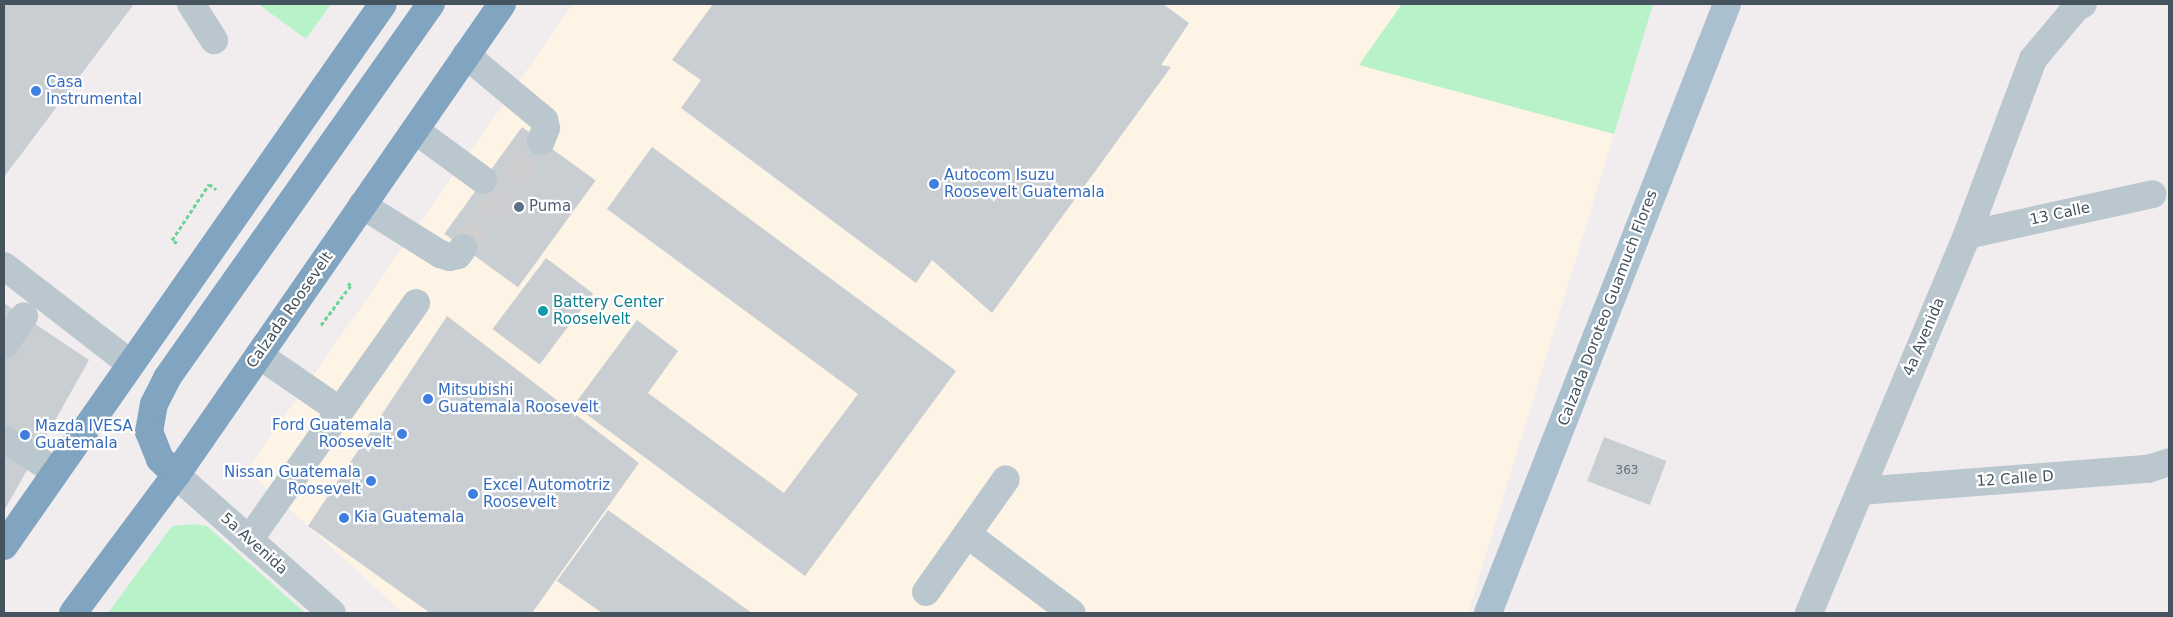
<!DOCTYPE html>
<html>
<head>
<meta charset="utf-8">
<style>
  body { margin:0 }
  #map { position:relative; width:2173px; height:617px; overflow:hidden; background:#f1edee; font-family:"DejaVu Sans",sans-serif }
  div>[style] { position:absolute }
  .commercial>* { inset:0; background:#fdf4e5 }
  .green>* { inset:0; background:#b8f2c9 }
  .building>* { inset:0; background:#c9ced3; transform-origin:0 0 }
  .minor-tunnel>* { height:28px; margin-top:-14px; transform-origin:0; background:repeating-linear-gradient(90deg,#ceced1 0 28px,transparent 0 42px) }
  .path>* { height:3px; margin-top:-1.5px; transform-origin:0; background:repeating-linear-gradient(90deg,#6dd398 0 4px,transparent 0 6.5px) }
  .minor>* { height:28px; margin:-14px; padding:0 14px; transform-origin:14px; border-radius:14px; background:#bac7ce }
  .major>* { height:28px; margin:-14px; padding:0 14px; transform-origin:14px; border-radius:14px; background:#abc0cf }
  .highway>* { height:28px; margin:-14px; padding:0 14px; transform-origin:14px; border-radius:14px; background:#81a5c1 }
  .dots>* { width:14px; height:14px; translate:-50% -50%; box-sizing:border-box; border:2px solid #fff; border-radius:50% }
  span { translate:-50% -50%; white-space:nowrap; text-align:center; line-height:1.15; -webkit-text-stroke:4.5px #fff; paint-order:stroke }
  .number-label { font-size:12px; color:#65727a }
  .number-label span { -webkit-text-stroke-width:0 }
  .shop-label { font-size:15px; color:#366cbe }
  .left { translate:0 -50%; text-align:left }
  .right { translate:-100% -50%; text-align:right }
  .service-label { font-size:15px; color:#4e5e75 }
  .street-label { font-size:15px; color:#44535d }
  .culture-label { font-size:15px; color:#0d838f }
  .frame { position:absolute; inset:0; border:5px solid #44535d; pointer-events:none }
</style>
</head>
<body>
<div id="map">
  <div class="commercial">
    <i style="clip-path:polygon(573px 4px,1402px 4px,1359px 65px,1614px 134px,1468px 613px,403px 613px,247px 470px)"></i>
  </div>
  <div class="green">
    <i style="clip-path:polygon(258px 4px,331px 4px,306px 39px)"></i>
    <i style="clip-path:polygon(1402px 4px,1653px 4px,1614px 134px,1359px 65px)"></i>
    <i style="clip-path:polygon(194px 524px,207px 526px,305px 613px,108px 613px,172px 526px)"></i>
  </div>
  <div class="building">
    <i style="clip-path:polygon(4px 4px,134px 4px,4px 177px)"></i>
    <i style="clip-path:polygon(713px 4px,1163px 4px,1189px 23px,1161px 65px,1171px 67px,992px 313px,932px 260px,916px 283px,681px 108px,701px 80px,672px 60px)"></i>
    <i style="left:522px;top:127px;width:91px;height:132px;rotate:36deg"></i>
    <i style="clip-path:polygon(652px 147px,956px 371px,805px 576px,574px 405px,637px 320px,678px 351px,648px 393px,784px 493px,858px 394px,607px 209px)"></i>
    <i style="left:546px;top:258px;width:59px;height:89px;rotate:37deg"></i>
    <i style="clip-path:polygon(4px 303px,89px 360px,4px 511px)"></i>
    <i style="clip-path:polygon(447px 316px,639px 463px,532px 613px,430px 613px,308px 526px)"></i>
    <i style="left:1604px;top:437px;width:67px;height:47px;rotate:21deg"></i>
    <i style="clip-path:polygon(608px 510px,752px 613px,602px 613px,557px 581px)"></i>
  </div>
  <div class="minor-tunnel">
    <i style="left:463px;top:248px;width:132px;rotate:-53.9deg"></i>
  </div>
  <div class="path">
    <i style="left:177px;top:243px;width:6px;rotate:-149deg"></i>
    <i style="left:172px;top:240px;width:67px;rotate:-56.5deg"></i>
    <i style="left:209px;top:184px;width:9px;rotate:36deg"></i>
    <i style="left:321px;top:325px;width:50px;rotate:-53.1deg"></i>
    <i style="left:351px;top:285px;width:4px;rotate:-153deg"></i>
  </div>
  <div class="minor">
    <i style="left:191px;top:4px;width:43px;rotate:57.4deg"></i>
    <i style="left:466px;top:55px;width:102px;rotate:39.8deg"></i>
    <i style="left:544px;top:120px;width:8px;rotate:76deg"></i>
    <i style="left:546px;top:128px;width:14px;rotate:111deg"></i>
    <i style="left:415px;top:130px;width:84px;rotate:36.3deg"></i>
    <i style="left:362px;top:205px;width:92px;rotate:32.1deg"></i>
    <i style="left:440px;top:254px;width:10px;rotate:17deg"></i>
    <i style="left:450px;top:257px;width:8px;rotate:-14deg"></i>
    <i style="left:458px;top:255px;width:9px;rotate:-54deg"></i>
    <i style="left:1967px;top:235px;width:190px;rotate:-12.4deg"></i>
    <i style="left:4px;top:266px;width:160px;rotate:37.7deg"></i>
    <i style="left:4px;top:345px;width:35px;rotate:-55deg"></i>
    <i style="left:259px;top:355px;width:97px;rotate:34.5deg"></i>
    <i style="left:4px;top:439px;width:60px;rotate:32.1deg"></i>
    <i style="left:176px;top:475px;width:208px;rotate:41.5deg"></i>
    <i style="left:1860px;top:491px;width:289px;rotate:-4.4deg"></i>
    <i style="left:2148px;top:469px;width:22px;rotate:-18deg"></i>
    <i style="left:967px;top:534px;width:131px;rotate:37deg"></i>
    <i style="left:249px;top:540px;width:290px;rotate:-54.8deg"></i>
    <i style="left:926px;top:592px;width:138px;rotate:-54.7deg"></i>
    <i style="left:1809px;top:613px;width:410px;rotate:-67.3deg"></i>
    <i style="left:1967px;top:235px;width:188px;rotate:-69.4deg"></i>
    <i style="left:2033px;top:59px;width:67px;rotate:-49.9deg"></i>
    <i style="left:2076px;top:8px;width:8px;rotate:-30deg"></i>
  </div>
  <div class="major">
    <i style="left:1488px;top:613px;width:654px;rotate:-68.57deg"></i>
  </div>
  <div class="highway">
    <i style="left:176px;top:475px;width:23px;rotate:-135deg"></i>
    <i style="left:160px;top:459px;width:29px;rotate:-112deg"></i>
    <i style="left:149px;top:432px;width:28px;rotate:-80deg"></i>
    <i style="left:154px;top:404px;width:29px;rotate:-63deg"></i>
    <i style="left:167px;top:378px;width:458px;rotate:-54.8deg"></i>
    <i style="left:4px;top:546px;width:661px;rotate:-55.04deg"></i>
    <i style="left:73px;top:613px;width:172px;rotate:-53.3deg"></i>
    <i style="left:176px;top:475px;width:573px;rotate:-55.31deg"></i>
  </div>
  <div class="dots">
    <i style="left:36px;top:91px;background:#3f7fe0"></i>
    <i style="left:934px;top:184px;background:#3f7fe0"></i>
    <i style="left:519px;top:207px;background:#5c6f8a"></i>
    <i style="left:543px;top:311px;background:#0f9aa8"></i>
    <i style="left:428px;top:399px;background:#3f7fe0"></i>
    <i style="left:402px;top:434px;background:#3f7fe0"></i>
    <i style="left:25px;top:435px;background:#3f7fe0"></i>
    <i style="left:371px;top:481px;background:#3f7fe0"></i>
    <i style="left:473px;top:494px;background:#3f7fe0"></i>
    <i style="left:344px;top:518px;background:#3f7fe0"></i>
  </div>
  <div class="number-label">
    <span style="left:1627px;top:471px">363</span>
  </div>
  <div class="shop-label">
    <span class="left" style="left:46px;top:91px">Casa<br>Instrumental</span>
    <span class="left" style="left:944px;top:184px">Autocom Isuzu<br>Roosevelt Guatemala</span>
    <span class="left" style="left:438px;top:399px">Mitsubishi<br>Guatemala Roosevelt</span>
    <span class="right" style="left:392px;top:434px">Ford Guatemala<br>Roosevelt</span>
    <span class="left" style="left:35px;top:435px">Mazda IVESA<br>Guatemala</span>
    <span class="right" style="left:361px;top:481px">Nissan Guatemala<br>Roosevelt</span>
    <span class="left" style="left:483px;top:494px">Excel Automotriz<br>Roosevelt</span>
    <span class="left" style="left:354px;top:518px">Kia Guatemala</span>
  </div>
  <div class="service-label">
    <span class="left" style="left:529px;top:207px">Puma</span>
  </div>
  <div class="street-label">
    <span style="left:2060px;top:214px;rotate:-12deg">13 Calle</span>
    <span style="left:1608px;top:308px;rotate:-69deg">Calzada Doroteo Guamuch Flores</span>
    <span style="left:290px;top:310px;rotate:-55deg">Calzada Roosevelt</span>
    <span style="left:1924px;top:337px;rotate:-67deg">4a Avenida</span>
    <span style="left:2015px;top:479px;rotate:-4deg">12 Calle D</span>
    <span style="left:254px;top:544px;rotate:42deg">5a Avenida</span>
  </div>
  <div class="culture-label">
    <span class="left" style="left:553px;top:311px">Battery Center<br>Rooselvelt</span>
  </div>
  <div class="frame"></div>
</div>
</body>
</html>
